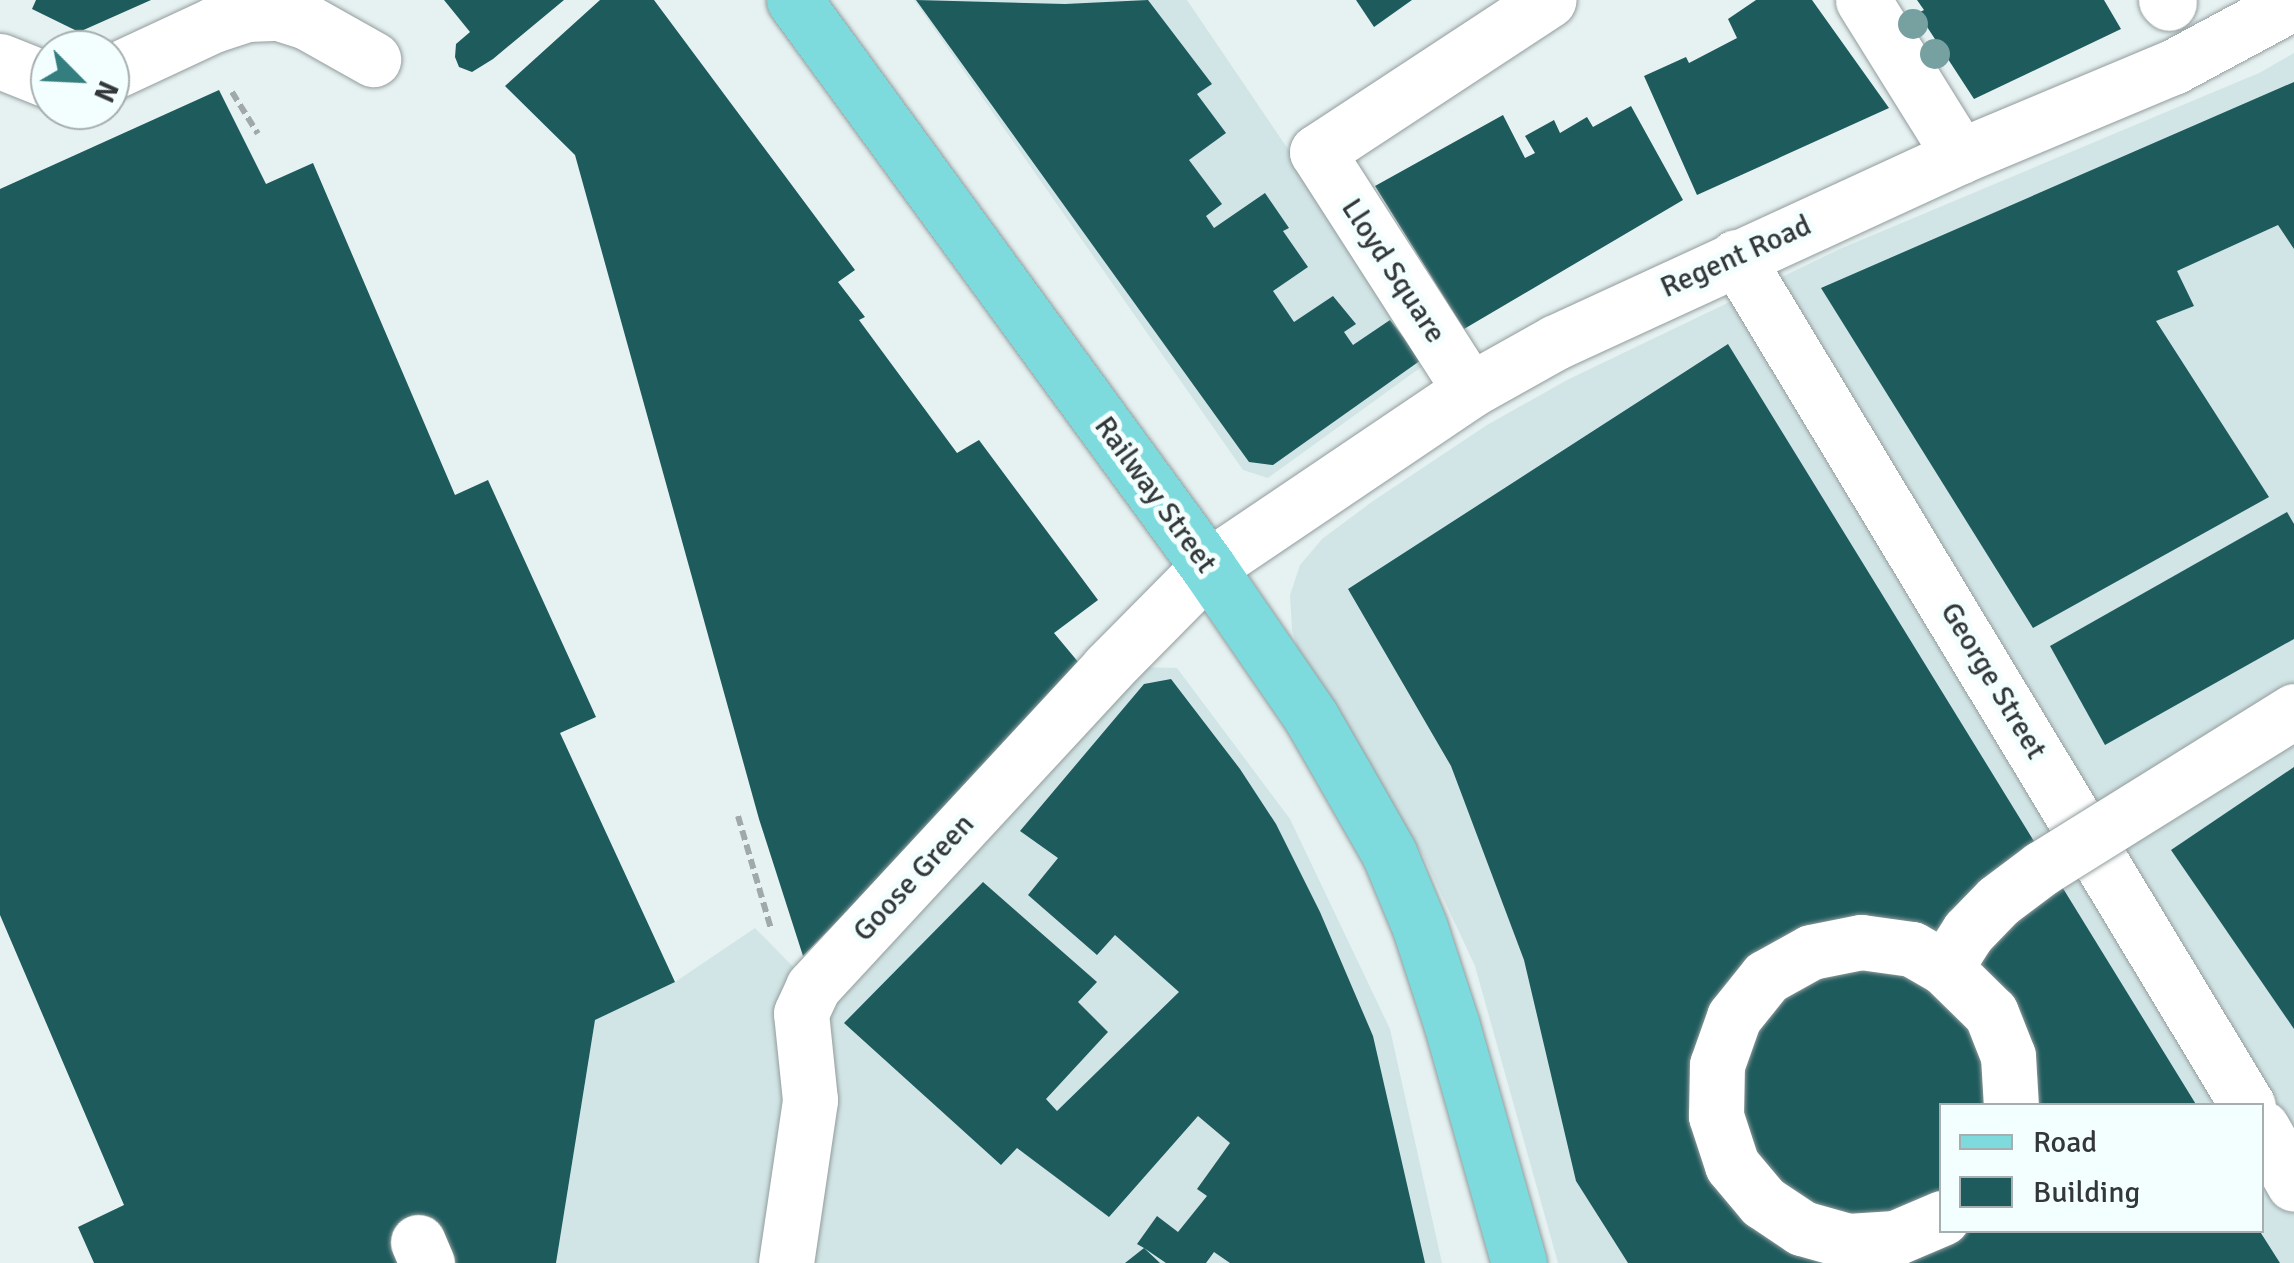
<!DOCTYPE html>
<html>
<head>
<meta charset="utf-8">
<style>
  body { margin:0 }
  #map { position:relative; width:2294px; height:1263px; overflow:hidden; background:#e6f1f1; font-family:Signika,sans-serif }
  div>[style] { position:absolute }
  .built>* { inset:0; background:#d2e5e6 }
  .building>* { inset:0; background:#1e5b5d }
  .path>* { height:6px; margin-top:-3px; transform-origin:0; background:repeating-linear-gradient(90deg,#a0a8a9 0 10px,transparent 0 15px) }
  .roads { filter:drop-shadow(0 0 2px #929c9c) drop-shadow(0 0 2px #929c9c) }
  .minor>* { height:55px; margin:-27.5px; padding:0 27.5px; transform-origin:27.5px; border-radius:27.5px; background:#fff }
  .major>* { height:55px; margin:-27.5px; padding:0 27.5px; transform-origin:27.5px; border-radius:27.5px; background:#7ddbde }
  .bridges { filter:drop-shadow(0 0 2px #929c9c) drop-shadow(0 0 2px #929c9c) }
  .minor-bridge>* { height:55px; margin:-27.5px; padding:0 27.5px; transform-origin:27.5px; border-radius:27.5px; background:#fff }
  .trees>* { width:30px; height:30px; margin:-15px; border-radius:50%; background:#77a0a1 }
  span { translate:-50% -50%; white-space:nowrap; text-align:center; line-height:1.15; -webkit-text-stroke:10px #f3fefe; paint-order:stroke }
  .street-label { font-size:30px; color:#333738 }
  .legend { position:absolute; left:1939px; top:1103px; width:325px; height:130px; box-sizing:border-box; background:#f3fefe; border:2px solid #a6aeaf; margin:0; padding:12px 18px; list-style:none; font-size:30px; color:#333738 }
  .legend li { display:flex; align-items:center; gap:20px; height:50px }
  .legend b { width:50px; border:2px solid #a6aeaf }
  .north { position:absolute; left:30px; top:30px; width:100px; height:100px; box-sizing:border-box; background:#f3fefe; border:2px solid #a6aeaf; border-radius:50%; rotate:114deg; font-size:28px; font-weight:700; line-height:40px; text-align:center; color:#333738 }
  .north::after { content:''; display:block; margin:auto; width:35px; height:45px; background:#357e80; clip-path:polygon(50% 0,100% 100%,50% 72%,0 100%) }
</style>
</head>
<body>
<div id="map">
  <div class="built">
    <i style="clip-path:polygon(914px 0,1187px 0,1431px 360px,1268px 478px,1243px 470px)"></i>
    <i style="clip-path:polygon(evenodd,2294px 53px,2294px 1263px,1558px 1263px,1475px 966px,1423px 855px,1305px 675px,1292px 630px,1290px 595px,1300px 565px,1322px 539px,1373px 501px,1487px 425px,1567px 380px,1842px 248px,2259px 73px,2294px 53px,1942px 1106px,2262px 1106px,2262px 1230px,1942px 1230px,1942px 1106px)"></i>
    <i style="clip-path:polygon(1140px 667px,1177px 668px,1290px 819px,1390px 1029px,1442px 1263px,556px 1263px,595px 1020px,675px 982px,755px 928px,813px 987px)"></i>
  </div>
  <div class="building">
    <i style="clip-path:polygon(36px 0,151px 0,79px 32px,32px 9px)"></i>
    <i style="clip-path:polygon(444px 0,564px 0,493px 59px,472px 72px,459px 67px,455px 57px,456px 44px,470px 32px)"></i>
    <i style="clip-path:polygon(600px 0,654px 0,855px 270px,838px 282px,865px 317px,859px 320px,957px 453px,979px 440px,1098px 600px,1054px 633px,1084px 669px,803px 956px,759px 819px,575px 155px,505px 86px)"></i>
    <i style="clip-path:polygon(916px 0,1065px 4px,1148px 0,1212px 84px,1197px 94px,1226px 133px,1189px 160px,1222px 204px,1206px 216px,1214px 228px,1265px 193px,1289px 228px,1283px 231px,1308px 267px,1273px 291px,1294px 322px,1333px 296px,1356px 324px,1344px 332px,1353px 345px,1390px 320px,1421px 360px,1273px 465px,1249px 462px)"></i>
    <i style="clip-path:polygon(1356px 0,1412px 0,1374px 27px)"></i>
    <i style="clip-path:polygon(1756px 0,1812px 0,1889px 108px,1697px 195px,1644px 76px,1686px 57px,1689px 63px,1737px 38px,1728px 19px)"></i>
    <i style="clip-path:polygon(1917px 0,2104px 0,2121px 29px,1974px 99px,1918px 13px,1924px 10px)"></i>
    <i style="clip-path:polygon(2294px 82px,2294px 249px,2278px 225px,2177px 271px,2194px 306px,2156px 321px,2269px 497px,2033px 628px,1821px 288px)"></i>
    <i style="clip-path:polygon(219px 90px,266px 184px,313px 163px,455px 495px,488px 480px,596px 717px,560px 733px,675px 982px,595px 1020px,556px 1263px,94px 1263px,78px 1227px,124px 1205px,0 915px,0 189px)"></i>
    <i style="clip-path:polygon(1631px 106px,1683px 200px,1464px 329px,1375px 186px,1503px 115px,1525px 158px,1535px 153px,1525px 136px,1554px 120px,1560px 133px,1587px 117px,1593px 127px)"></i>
    <i style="clip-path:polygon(1728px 344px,2197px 1106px,1942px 1106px,1942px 1230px,2259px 1230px,2280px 1263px,1628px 1263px,1576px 1181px,1524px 960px,1451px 766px,1348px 589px)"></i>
    <i style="clip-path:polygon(2287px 512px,2294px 524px,2294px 639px,2105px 745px,2050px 646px)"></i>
    <i style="clip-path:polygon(1171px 679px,1240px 769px,1276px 824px,1320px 912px,1373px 1036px,1425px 1263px,1230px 1263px,1214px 1252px,1206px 1263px,1166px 1263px,1144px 1248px,1160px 1263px,1125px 1263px,1144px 1248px,1137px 1244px,1157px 1216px,1178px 1232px,1207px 1196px,1197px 1189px,1230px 1143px,1198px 1116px,1109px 1217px,1017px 1148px,1001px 1165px,844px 1023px,983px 882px,1097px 982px,1078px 1002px,1108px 1032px,1046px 1099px,1057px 1111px,1179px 992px,1115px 935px,1097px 955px,1028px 895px,1058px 858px,1020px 831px,1144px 684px)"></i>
    <i style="clip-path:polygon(2294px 767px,2294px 1029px,2171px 850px)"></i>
  </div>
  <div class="path">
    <i style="left:232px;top:92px;width:49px;rotate:58.2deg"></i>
    <i style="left:738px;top:816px;width:118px;rotate:73.7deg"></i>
  </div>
  <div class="roads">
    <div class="minor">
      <i style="left:1863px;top:0;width:184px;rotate:58.1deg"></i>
      <i style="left:2166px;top:0;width:4px;rotate:45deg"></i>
      <i style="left:0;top:61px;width:54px;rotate:21.8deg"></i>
      <i style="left:110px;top:73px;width:114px;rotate:-25deg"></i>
      <i style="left:213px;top:25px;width:36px;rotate:-18deg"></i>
      <i style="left:247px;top:14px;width:32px;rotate:-2deg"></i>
      <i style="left:279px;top:13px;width:29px;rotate:18deg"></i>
      <i style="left:307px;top:22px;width:76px;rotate:29.3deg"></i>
      <i style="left:1736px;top:257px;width:991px;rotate:58.91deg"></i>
      <i style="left:1470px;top:390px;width:283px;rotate:-122.7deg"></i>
      <i style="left:1317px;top:152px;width:277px;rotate:-33.3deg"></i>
      <i style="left:2262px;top:1128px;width:64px;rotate:60.3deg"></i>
      <i style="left:418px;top:1242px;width:23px;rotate:67deg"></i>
      <i style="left:786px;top:1263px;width:165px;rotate:-81.6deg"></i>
      <i style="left:810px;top:1100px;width:87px;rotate:-95.9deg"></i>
      <i style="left:801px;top:1013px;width:29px;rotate:-65deg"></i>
      <i style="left:813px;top:987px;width:434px;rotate:-47.2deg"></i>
      <i style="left:1108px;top:668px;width:142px;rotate:-45.3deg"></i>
      <i style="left:1208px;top:567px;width:316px;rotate:-34deg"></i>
      <i style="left:1470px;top:390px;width:98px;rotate:-29.2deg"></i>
      <i style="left:1556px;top:342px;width:445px;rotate:-24.7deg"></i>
      <i style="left:1960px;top:156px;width:231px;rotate:-22.7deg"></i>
      <i style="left:2173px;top:67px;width:137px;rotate:-28.2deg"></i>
    </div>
    <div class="major">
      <i style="left:794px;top:0;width:702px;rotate:53.86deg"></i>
      <i style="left:1208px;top:567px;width:182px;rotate:55.5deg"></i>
      <i style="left:1311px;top:717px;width:68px;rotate:60deg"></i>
      <i style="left:1345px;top:776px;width:89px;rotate:60.3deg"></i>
      <i style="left:1389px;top:853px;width:81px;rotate:67.5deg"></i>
      <i style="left:1420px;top:928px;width:103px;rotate:71.9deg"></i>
      <i style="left:1452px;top:1026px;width:246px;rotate:74.2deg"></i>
    </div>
  </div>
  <div class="bridges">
    <div class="minor-bridge">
      <i style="left:1945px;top:968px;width:43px;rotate:-57.4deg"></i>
      <i style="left:1968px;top:932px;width:43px;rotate:-45.9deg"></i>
      <i style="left:1998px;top:901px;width:55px;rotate:-36.9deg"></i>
      <i style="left:2042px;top:868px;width:297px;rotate:-31.9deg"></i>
      <i style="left:1942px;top:1218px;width:51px;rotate:156.9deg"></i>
      <i style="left:1895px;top:1238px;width:47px;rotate:176.3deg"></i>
      <i style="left:1848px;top:1241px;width:48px;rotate:-164.2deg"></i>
      <i style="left:1802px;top:1228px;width:47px;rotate:-146.3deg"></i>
      <i style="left:1763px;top:1202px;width:48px;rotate:-130deg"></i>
      <i style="left:1732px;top:1165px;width:52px;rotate:-108.1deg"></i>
      <i style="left:1716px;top:1116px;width:51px;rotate:-88.9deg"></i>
      <i style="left:1717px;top:1065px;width:51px;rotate:-70.5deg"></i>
      <i style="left:1734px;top:1017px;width:51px;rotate:-51.3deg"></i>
      <i style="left:1766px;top:977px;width:51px;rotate:-29.1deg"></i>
      <i style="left:1811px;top:952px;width:51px;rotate:-11.3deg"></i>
      <i style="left:1861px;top:942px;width:51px;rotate:7.8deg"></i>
      <i style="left:1912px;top:949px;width:38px;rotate:30deg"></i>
      <i style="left:1945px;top:968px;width:64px;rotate:44.4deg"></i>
      <i style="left:1991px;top:1013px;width:46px;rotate:68.4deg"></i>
      <i style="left:2008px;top:1056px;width:50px;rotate:86.6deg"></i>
    </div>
  </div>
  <div class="trees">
    <i style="left:1913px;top:24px"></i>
    <i style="left:1935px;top:54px"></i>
  </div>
  <div class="street-label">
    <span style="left:1736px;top:257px;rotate:-24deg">Regent Road</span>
    <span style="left:1393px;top:271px;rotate:57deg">Lloyd Square</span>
    <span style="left:1155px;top:495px;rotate:54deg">Railway Street</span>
    <span style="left:1993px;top:681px;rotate:59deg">George Street</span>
    <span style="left:914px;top:878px;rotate:-47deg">Goose Green</span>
  </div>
  <ul class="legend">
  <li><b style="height:12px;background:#7ddbde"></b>Road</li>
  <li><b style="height:28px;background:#1e5b5d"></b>Building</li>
  </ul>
  <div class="north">N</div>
</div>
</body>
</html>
